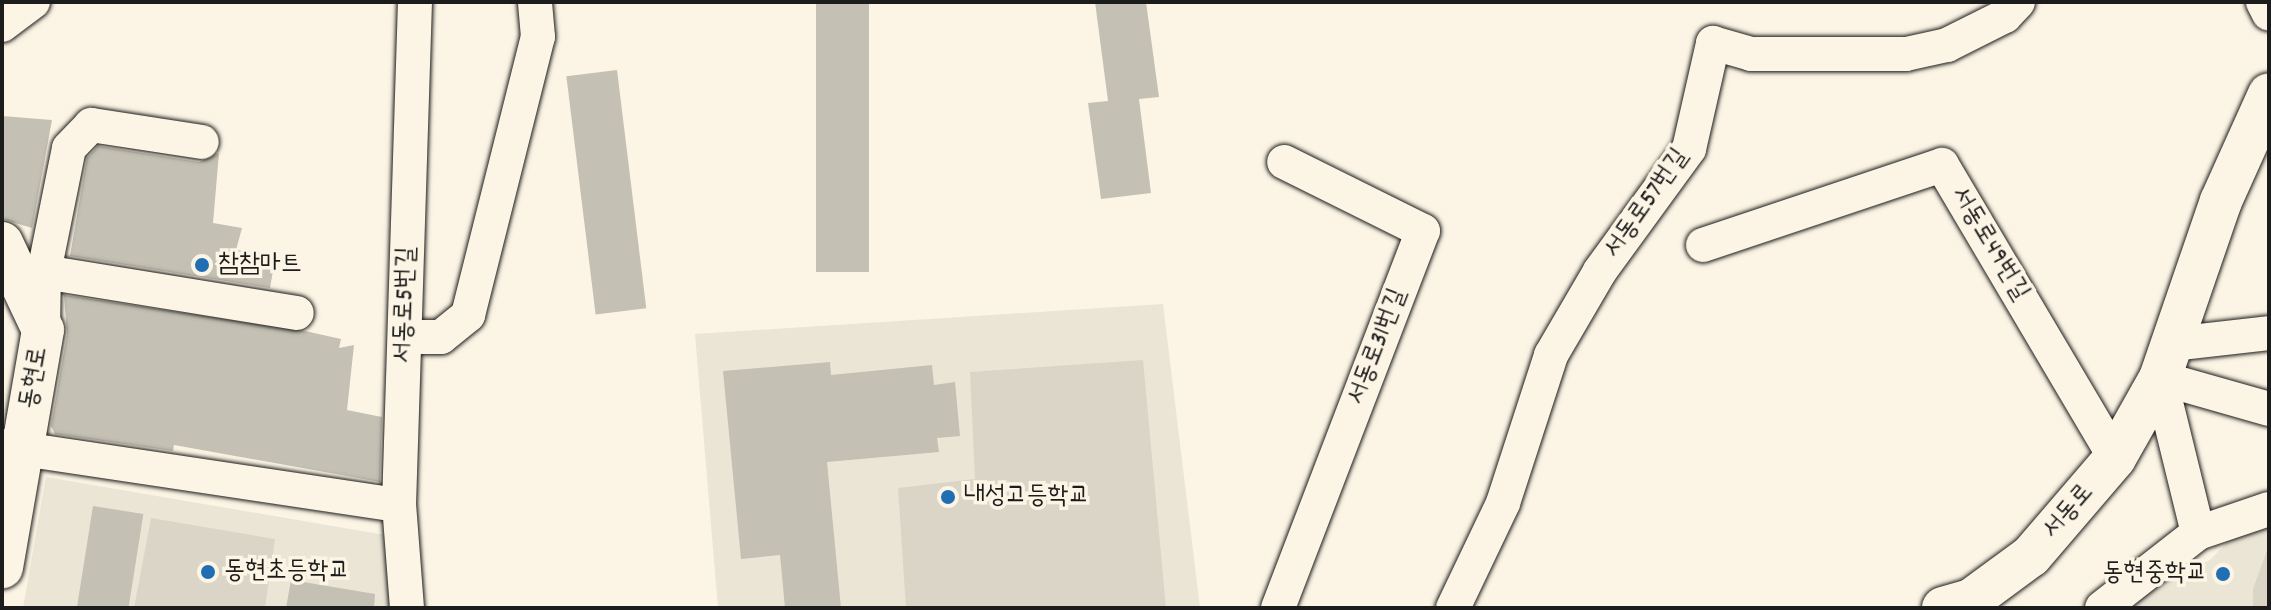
<!DOCTYPE html>
<html>
<head>
<meta charset="utf-8">
<style>
  body { margin:0 }
  #map { position:relative; width:2271px; height:610px; overflow:hidden; background:#fcf5e5; font-family:Dekko,"Poor Story",sans-serif }
  div>[style] { position:absolute }
  .built>* { inset:0; background:#ebe5d6 }
  .green>* { inset:0; background:#dbd5c8 }
  .building>* { inset:0; background:#c4c0b3; transform-origin:0 0 }
  .roads { filter:drop-shadow(0 0 2px #1c1c1c) drop-shadow(0 0 2px #1c1c1c) }
  .minor>* { height:34px; margin:-17px; padding:0 17px; transform-origin:17px; border-radius:17px; background:#fcf5e5 }
  .tertiary>* { height:42px; margin:-21px; padding:0 21px; transform-origin:21px; border-radius:21px; background:#fcf5e5 }
  .dots>* { width:22px; height:22px; translate:-50% -50%; box-sizing:border-box; border:4px solid #fcf5e5; border-radius:50% }
  span { translate:-50% -50%; white-space:nowrap; text-align:center; line-height:1.15; -webkit-text-stroke:7px #fcf5e5; paint-order:stroke }
  .street-label { font-size:26px; color:#1c1c1c }
  .poi-label { font-size:26px; color:#1c1c1c }
  .left { translate:0 -50%; text-align:left }
  .right { translate:-100% -50%; text-align:right }
  .frame { position:absolute; inset:0; border:4px solid #1c1c1c; pointer-events:none }
</style>
</head>
<body>
<div id="map">
  <div class="built">
    <i style="clip-path:polygon(1163px 304px,1200px 608px,718px 608px,695px 334px)"></i>
    <i style="clip-path:polygon(46px 477px,385px 535px,390px 608px,23px 608px)"></i>
    <i style="clip-path:polygon(2269px 523px,2269px 608px,2122px 608px,2143px 588px,2210px 560px,2237px 532px)"></i>
  </div>
  <div class="green">
    <i style="clip-path:polygon(1143px 360px,1166px 608px,906px 608px,898px 488px,975px 479px,970px 372px)"></i>
    <i style="clip-path:polygon(151px 518px,275px 539px,265px 608px,134px 608px)"></i>
    <i style="clip-path:polygon(2269px 545px,2269px 608px,2253px 608px,2253px 589px)"></i>
  </div>
  <div class="building">
    <i style="left:816px;top:2px;width:53px;height:270px"></i>
    <i style="clip-path:polygon(1095px 2px,1146px 2px,1159px 97px,1139px 99px,1151px 193px,1101px 199px,1088px 103px,1108px 101px)"></i>
    <i style="left:617px;top:70px;width:240px;height:51px;rotate:83deg"></i>
    <i style="clip-path:polygon(2px 116px,52px 120px,32px 228px,2px 219px)"></i>
    <i style="clip-path:polygon(98px 146px,199px 162px,219px 153px,213px 223px,242px 228px,236px 250px,276px 254px,270px 288px,70px 256px,87px 158px)"></i>
    <i style="clip-path:polygon(64px 295px,305px 331px,341px 339px,339px 348px,354px 345px,347px 410px,382px 417px,380px 482px,174px 445px,173px 451px,55px 434px,51px 426px,67px 334px)"></i>
    <i style="clip-path:polygon(830px 362px,831px 375px,932px 365px,934px 385px,955px 382px,960px 436px,937px 438px,939px 452px,827px 462px,841px 608px,785px 608px,780px 555px,741px 559px,723px 371px)"></i>
    <i style="left:93px;top:506px;width:51px;height:104px;rotate:9deg"></i>
    <i style="clip-path:polygon(291px 580px,375px 594px,374px 608px,286px 608px)"></i>
  </div>
  <div class="roads">
    <div class="minor">
      <i style="left:2263px;top:2px;width:13px;rotate:63deg"></i>
      <i style="left:2px;top:25px;width:39px;rotate:-37deg"></i>
      <i style="left:1703px;top:245px;width:252px;rotate:-18.5deg"></i>
      <i style="left:1942px;top:165px;width:340px;rotate:59.4deg"></i>
      <i style="left:44px;top:272px;width:256px;rotate:9.2deg"></i>
      <i style="left:43px;top:329px;width:57px;rotate:-89deg"></i>
      <i style="left:44px;top:272px;width:126px;rotate:-78.6deg"></i>
      <i style="left:69px;top:148px;width:32px;rotate:-46deg"></i>
      <i style="left:91px;top:125px;width:112px;rotate:8.7deg"></i>
      <i style="left:405px;top:337px;width:36px"></i>
      <i style="left:441px;top:337px;width:35px;rotate:-39deg"></i>
      <i style="left:468px;top:315px;width:287px;rotate:-75.9deg"></i>
      <i style="left:538px;top:37px;width:35px;rotate:-95deg"></i>
      <i style="left:2173px;top:344px;width:97px;rotate:-6.5deg"></i>
      <i style="left:2px;top:446px;width:401px;rotate:8.5deg"></i>
      <i style="left:2198px;top:533px;width:75px;rotate:-18.7deg"></i>
      <i style="left:407px;top:608px;width:103px;rotate:-94.4deg"></i>
      <i style="left:399px;top:505px;width:503px;rotate:-88.18deg"></i>
      <i style="left:1278px;top:608px;width:404px;rotate:-69deg"></i>
      <i style="left:1423px;top:231px;width:155px;rotate:-153.6deg"></i>
      <i style="left:1453px;top:608px;width:116px;rotate:-64.5deg"></i>
      <i style="left:1503px;top:503px;width:156px;rotate:-72deg"></i>
      <i style="left:1551px;top:355px;width:97px;rotate:-59.7deg"></i>
      <i style="left:1600px;top:271px;width:151px;rotate:-53.9deg"></i>
      <i style="left:1689px;top:149px;width:109px;rotate:-77.2deg"></i>
      <i style="left:1713px;top:43px;width:40px;rotate:16deg"></i>
      <i style="left:1751px;top:54px;width:155px"></i>
      <i style="left:1906px;top:54px;width:42px;rotate:-12.4deg"></i>
      <i style="left:1947px;top:45px;width:65px;rotate:-26.6deg"></i>
      <i style="left:2005px;top:16px;width:19px;rotate:-47deg"></i>
      <i style="left:2102px;top:608px;width:122px;rotate:-38deg"></i>
      <i style="left:2198px;top:533px;width:160px;rotate:-103.8deg"></i>
      <i style="left:2160px;top:378px;width:113px;rotate:15.9deg"></i>
    </div>
    <div class="tertiary">
      <i style="left:2px;top:243px;width:96px;rotate:64.8deg"></i>
      <i style="left:43px;top:330px;width:241px;rotate:99.8deg"></i>
      <i style="left:1943px;top:608px;width:29px;rotate:-16deg"></i>
      <i style="left:1971px;top:600px;width:74px;rotate:-36.3deg"></i>
      <i style="left:2031px;top:556px;width:129px;rotate:-49.4deg"></i>
      <i style="left:2115px;top:458px;width:92px;rotate:-60.6deg"></i>
      <i style="left:2160px;top:378px;width:187px;rotate:-71deg"></i>
      <i style="left:2221px;top:201px;width:117px;rotate:-65.8deg"></i>
    </div>
  </div>
  <div class="dots">
    <i style="left:202px;top:265px;background:#1f6fb2"></i>
    <i style="left:948px;top:497px;background:#1f6fb2"></i>
    <i style="left:208px;top:572px;background:#1f6fb2"></i>
    <i style="left:2223px;top:574px;background:#1f6fb2"></i>
  </div>
  <div class="street-label">
    <span style="left:1647px;top:204px;rotate:-55deg">서동로57번길</span>
    <span style="left:1989px;top:244px;rotate:59deg">서동로49번길</span>
    <span style="left:406px;top:305px;rotate:-88deg">서동로5번길</span>
    <span style="left:1378px;top:347px;rotate:-69deg">서동로31번길</span>
    <span style="left:35px;top:378px;rotate:-80deg">동현로</span>
    <span style="left:2069px;top:512px;rotate:-49deg">서동로</span>
  </div>
  <div class="poi-label">
    <span class="left" style="left:218px;top:265px">참참마트</span>
    <span class="left" style="left:964px;top:497px">내성고등학교</span>
    <span class="left" style="left:224px;top:572px">동현초등학교</span>
    <span class="right" style="left:2207px;top:574px">동현중학교</span>
  </div>
  <div class="frame"></div>
</div>
</body>
</html>
